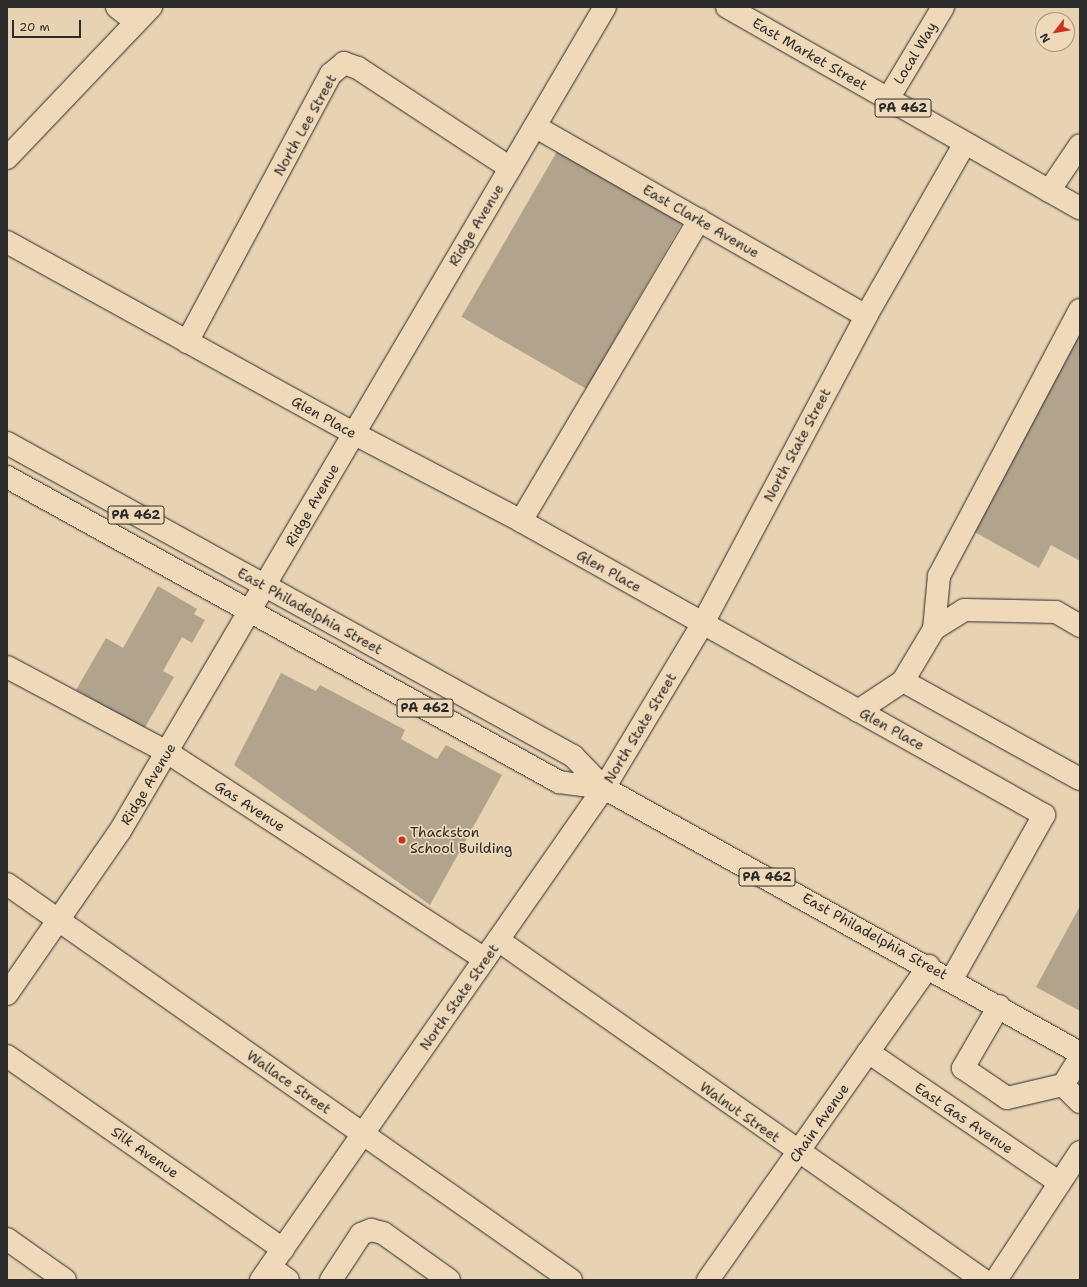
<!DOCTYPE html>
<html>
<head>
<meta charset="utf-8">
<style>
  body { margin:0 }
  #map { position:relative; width:1087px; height:1287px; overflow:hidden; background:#e7d2b2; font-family:"Shantell Sans",sans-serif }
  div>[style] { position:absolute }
  .building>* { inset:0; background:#b2a38d; transform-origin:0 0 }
  .roads { filter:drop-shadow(0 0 1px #2b2b2b) drop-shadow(0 0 1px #2b2b2b) }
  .minor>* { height:22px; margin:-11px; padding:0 11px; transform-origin:11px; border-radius:11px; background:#efd9b8 }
  .major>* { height:22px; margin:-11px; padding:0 11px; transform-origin:11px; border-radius:11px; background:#efd9b8 }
  .dots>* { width:11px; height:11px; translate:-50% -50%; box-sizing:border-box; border:2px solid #efd9b8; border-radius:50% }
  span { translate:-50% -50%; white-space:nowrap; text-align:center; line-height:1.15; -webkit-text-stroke:3.5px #efd9b8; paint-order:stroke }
  .shield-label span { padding:1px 3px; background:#efd9b8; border:1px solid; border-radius:3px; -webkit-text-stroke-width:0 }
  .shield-label { font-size:13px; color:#2b2b2b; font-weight:700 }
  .street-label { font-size:14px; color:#2b2b2b }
  .poi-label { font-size:14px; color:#2b2b2b }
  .left { translate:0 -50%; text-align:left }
  .frame { position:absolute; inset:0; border:8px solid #2b2b2b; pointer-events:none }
  .north { position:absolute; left:1035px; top:12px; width:40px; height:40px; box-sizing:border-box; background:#efd9b8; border:1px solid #a19380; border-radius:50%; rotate:239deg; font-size:11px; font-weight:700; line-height:16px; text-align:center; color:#2b2b2b }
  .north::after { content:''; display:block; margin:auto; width:14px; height:18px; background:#c8321e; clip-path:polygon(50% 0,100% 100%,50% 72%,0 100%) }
  .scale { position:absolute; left:12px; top:20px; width:69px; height:18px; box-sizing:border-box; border:2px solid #2b2b2b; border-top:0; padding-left:5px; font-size:12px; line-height:14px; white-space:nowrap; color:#2b2b2b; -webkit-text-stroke:3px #efd9b8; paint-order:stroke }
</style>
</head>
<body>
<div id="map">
  <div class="building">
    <i style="left:559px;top:148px;width:144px;height:195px;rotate:30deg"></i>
    <i style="clip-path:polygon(1080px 334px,1080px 561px,1051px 545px,1039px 568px,971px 530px)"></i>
    <i style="clip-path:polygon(158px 586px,197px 609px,194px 614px,205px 620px,192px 643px,182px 637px,163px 671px,174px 677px,144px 729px,76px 690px,106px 638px,123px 648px)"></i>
    <i style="clip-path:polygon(281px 673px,316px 691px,320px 685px,405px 730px,401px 739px,437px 759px,446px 745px,502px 775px,430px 905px,234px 765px)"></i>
    <i style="clip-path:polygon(1080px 906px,1080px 1011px,1036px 987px)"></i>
  </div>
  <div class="roads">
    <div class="minor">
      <i style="left:117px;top:7px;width:24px;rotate:38deg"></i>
      <i style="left:888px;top:99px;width:107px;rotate:-59.1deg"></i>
      <i style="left:536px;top:127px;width:380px;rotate:29.8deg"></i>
      <i style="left:7px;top:158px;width:209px;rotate:-46.4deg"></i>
      <i style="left:1049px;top:191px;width:55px;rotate:-56deg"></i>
      <i style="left:7px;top:242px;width:395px;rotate:28.9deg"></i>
      <i style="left:353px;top:433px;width:190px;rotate:27.6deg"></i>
      <i style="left:521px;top:521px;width:600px;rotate:29.34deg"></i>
      <i style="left:1044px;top:815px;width:188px;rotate:119.3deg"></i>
      <i style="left:187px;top:342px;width:304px;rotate:-61.8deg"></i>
      <i style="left:331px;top:74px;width:17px;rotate:-40deg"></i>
      <i style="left:344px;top:63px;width:15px;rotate:20deg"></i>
      <i style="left:358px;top:68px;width:182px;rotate:33.3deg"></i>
      <i style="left:521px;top:521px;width:350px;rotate:-59.4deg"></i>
      <i style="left:934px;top:629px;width:36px;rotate:-32deg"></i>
      <i style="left:964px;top:610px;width:92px;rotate:1.2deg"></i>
      <i style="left:1056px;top:612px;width:28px;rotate:30deg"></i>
      <i style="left:7px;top:667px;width:181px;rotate:28deg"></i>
      <i style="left:167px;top:752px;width:379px;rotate:33.1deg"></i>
      <i style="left:903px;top:681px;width:202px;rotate:29deg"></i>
      <i style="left:858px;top:711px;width:54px;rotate:-33.7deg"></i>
      <i style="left:903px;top:681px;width:61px;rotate:-59.2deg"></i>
      <i style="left:934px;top:629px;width:53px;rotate:-84.6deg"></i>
      <i style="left:939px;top:576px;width:301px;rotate:-62.1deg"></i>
      <i style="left:7px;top:884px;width:689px;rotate:35.07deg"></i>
      <i style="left:498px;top:940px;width:592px;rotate:35.03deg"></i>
      <i style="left:7px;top:994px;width:198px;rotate:-55.3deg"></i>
      <i style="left:120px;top:831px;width:956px;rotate:-59.52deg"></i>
      <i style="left:999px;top:1006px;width:72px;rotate:120.1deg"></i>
      <i style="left:963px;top:1068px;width:53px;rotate:34.3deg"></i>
      <i style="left:1007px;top:1098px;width:57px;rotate:-13.1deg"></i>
      <i style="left:1063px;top:1085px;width:32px;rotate:-58deg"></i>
      <i style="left:868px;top:1052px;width:232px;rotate:34.3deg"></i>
      <i style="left:7px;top:1056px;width:337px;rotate:35deg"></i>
      <i style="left:1063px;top:1085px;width:24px;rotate:45deg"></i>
      <i style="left:7px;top:1239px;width:71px;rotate:35.3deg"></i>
      <i style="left:270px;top:1267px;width:22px;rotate:36deg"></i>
      <i style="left:261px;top:1280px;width:600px;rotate:-55.12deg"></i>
      <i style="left:604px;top:788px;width:192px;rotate:-59deg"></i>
      <i style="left:703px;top:623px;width:348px;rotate:-62deg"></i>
      <i style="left:866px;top:316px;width:199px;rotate:-60.2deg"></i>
      <i style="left:331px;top:1280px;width:55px;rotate:-56.9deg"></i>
      <i style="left:361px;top:1234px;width:11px;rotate:-22deg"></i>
      <i style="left:371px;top:1230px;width:12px;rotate:14deg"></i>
      <i style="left:383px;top:1233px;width:81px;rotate:35.5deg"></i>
      <i style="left:708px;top:1280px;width:384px;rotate:-54.9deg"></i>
      <i style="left:996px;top:1280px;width:153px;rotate:-56.7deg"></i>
    </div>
    <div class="major">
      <i style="left:727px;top:7px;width:406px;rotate:29.7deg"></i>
      <i style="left:7px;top:443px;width:647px;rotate:28.94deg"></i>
      <i style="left:573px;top:756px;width:45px;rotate:45.9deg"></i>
      <i style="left:604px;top:788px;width:545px;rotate:29.11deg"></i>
      <i style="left:7px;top:477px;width:631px;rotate:28.92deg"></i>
      <i style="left:559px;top:782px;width:45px;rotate:7.6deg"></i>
    </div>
  </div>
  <div class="dots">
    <i style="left:402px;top:840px;background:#c8321e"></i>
  </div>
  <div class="shield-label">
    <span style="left:903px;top:108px">PA 462</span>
    <span style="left:136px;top:515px">PA 462</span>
    <span style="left:425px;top:708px">PA 462</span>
    <span style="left:767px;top:877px">PA 462</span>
  </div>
  <div class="street-label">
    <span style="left:915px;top:53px;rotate:-59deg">Local Way</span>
    <span style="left:810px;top:54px;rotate:30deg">East Market Street</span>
    <span style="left:305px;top:125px;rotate:-61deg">North Lee Street</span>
    <span style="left:701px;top:221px;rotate:30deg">East Clarke Avenue</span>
    <span style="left:476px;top:225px;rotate:-59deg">Ridge Avenue</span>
    <span style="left:324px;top:417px;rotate:29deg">Glen Place</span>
    <span style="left:797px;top:445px;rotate:-62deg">North State Street</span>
    <span style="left:312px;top:505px;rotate:-60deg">Ridge Avenue</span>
    <span style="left:609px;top:571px;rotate:29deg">Glen Place</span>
    <span style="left:310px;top:611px;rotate:29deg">East Philadelphia Street</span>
    <span style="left:640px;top:728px;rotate:-59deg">North State Street</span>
    <span style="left:892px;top:729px;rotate:29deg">Glen Place</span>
    <span style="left:148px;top:784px;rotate:-59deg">Ridge Avenue</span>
    <span style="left:250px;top:806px;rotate:33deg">Gas Avenue</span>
    <span style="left:875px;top:936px;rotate:29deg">East Philadelphia Street</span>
    <span style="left:459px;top:997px;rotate:-55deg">North State Street</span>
    <span style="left:289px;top:1082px;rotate:35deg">Wallace Street</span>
    <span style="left:740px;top:1112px;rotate:35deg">Walnut Street</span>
    <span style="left:964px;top:1118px;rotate:34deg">East Gas Avenue</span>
    <span style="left:819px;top:1123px;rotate:-55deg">Chain Avenue</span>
    <span style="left:145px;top:1152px;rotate:35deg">Silk Avenue</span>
  </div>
  <div class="poi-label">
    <span class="left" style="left:410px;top:840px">Thackston<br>School Building</span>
  </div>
  <div class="frame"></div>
  <div class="north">N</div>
  <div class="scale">20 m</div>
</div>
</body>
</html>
